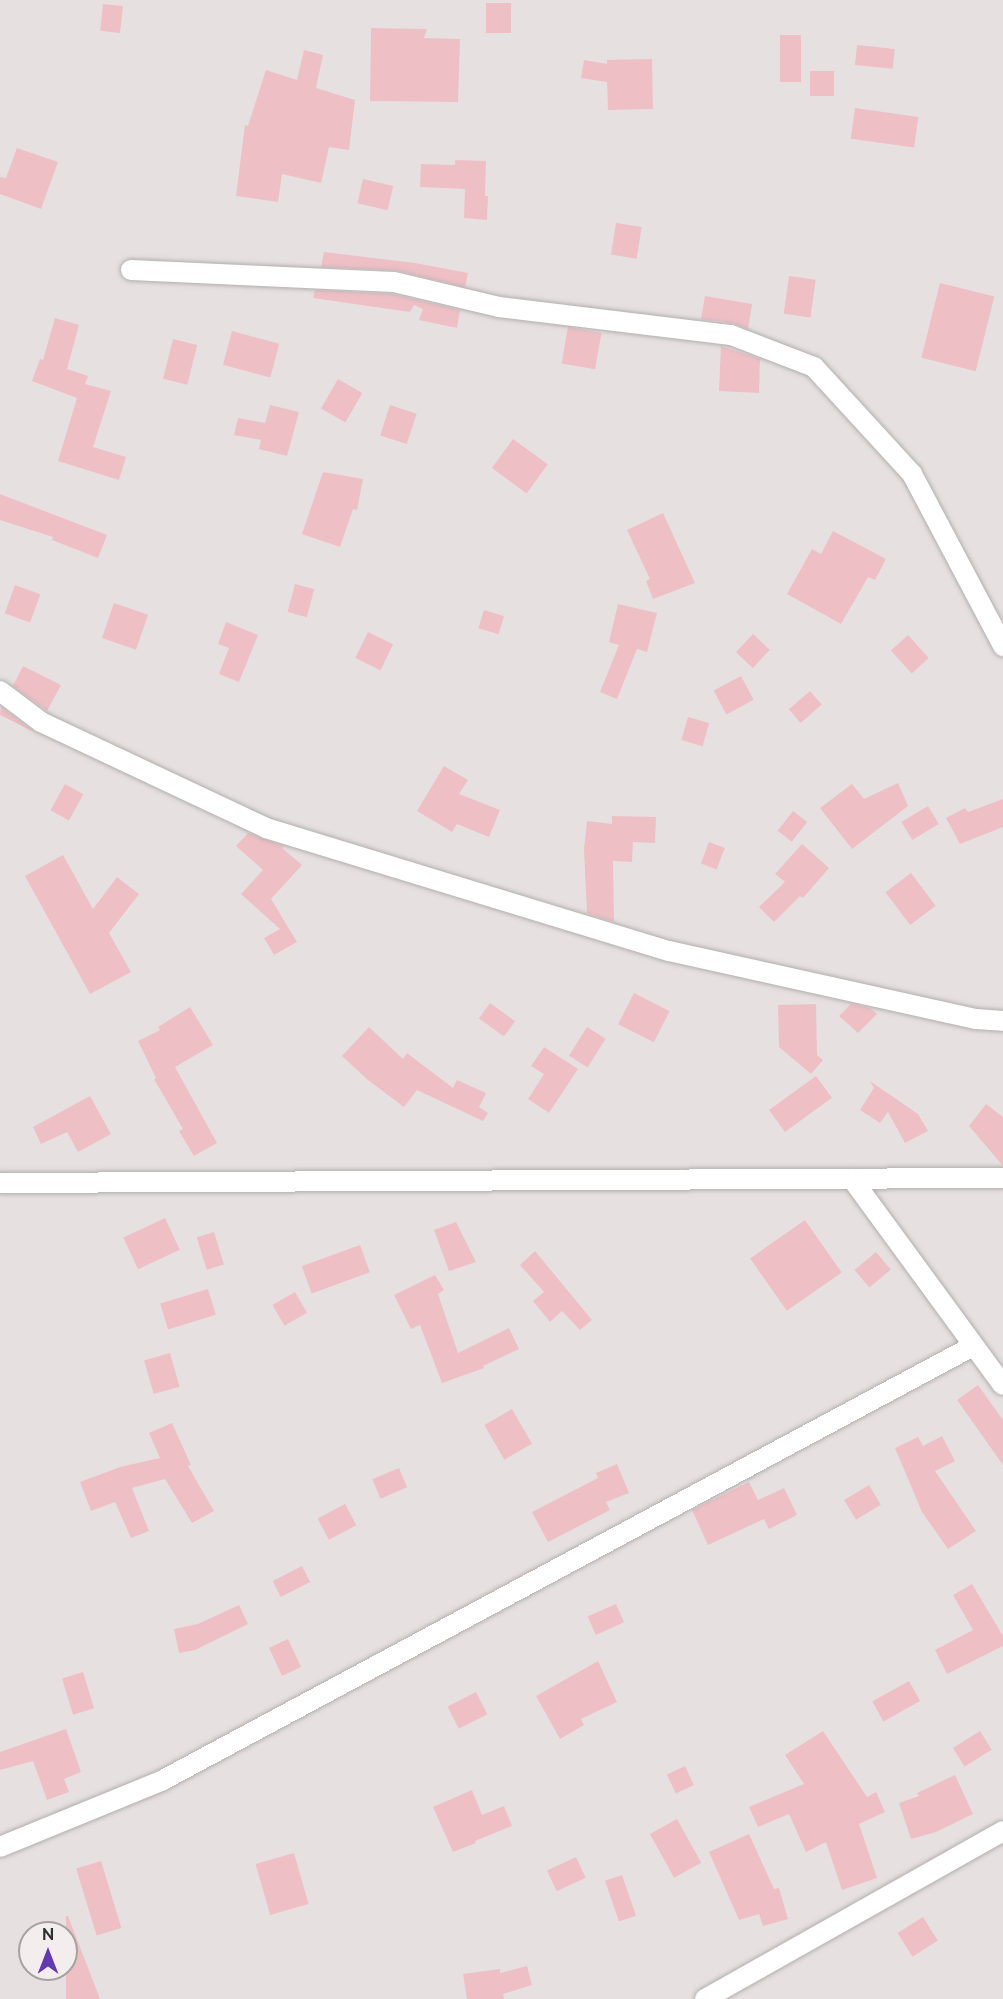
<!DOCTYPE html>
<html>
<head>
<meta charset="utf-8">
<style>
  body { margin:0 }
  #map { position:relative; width:1003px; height:1999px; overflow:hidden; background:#e6e1e0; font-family:Raleway,sans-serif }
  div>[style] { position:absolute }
  .building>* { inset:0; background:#efbfc6; transform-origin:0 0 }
  .roads { filter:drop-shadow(0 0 2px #b3aead) drop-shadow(0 0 2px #b3aead) }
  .street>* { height:20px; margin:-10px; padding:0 10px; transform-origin:10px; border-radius:10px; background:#fff }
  span { translate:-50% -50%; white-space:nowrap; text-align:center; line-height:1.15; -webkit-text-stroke:6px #f3eeed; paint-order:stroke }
  .north { position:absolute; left:18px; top:1921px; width:60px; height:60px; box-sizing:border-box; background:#f3eeed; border:2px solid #a5a2a1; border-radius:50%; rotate:0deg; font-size:16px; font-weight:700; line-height:24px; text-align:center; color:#312f2f }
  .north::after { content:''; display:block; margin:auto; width:21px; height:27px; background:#6339b1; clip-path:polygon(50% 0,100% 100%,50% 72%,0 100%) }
</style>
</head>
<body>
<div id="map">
  <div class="building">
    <i style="left:486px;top:3px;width:25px;height:30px"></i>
    <i style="left:103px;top:4px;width:20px;height:27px;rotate:6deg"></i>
    <i style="clip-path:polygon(371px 28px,427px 29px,424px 38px,460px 39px,458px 102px,370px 101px)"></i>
    <i style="left:780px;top:35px;width:21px;height:47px"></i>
    <i style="left:857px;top:45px;width:38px;height:20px;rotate:6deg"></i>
    <i style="clip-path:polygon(304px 50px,323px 55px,316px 88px,355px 100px,349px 150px,329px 147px,321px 183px,282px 174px,278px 202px,236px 196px,245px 125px,248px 126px,266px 70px,297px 80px)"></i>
    <i style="clip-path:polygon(652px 59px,653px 109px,608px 110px,607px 82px,581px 78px,584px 60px,607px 64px,607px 60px)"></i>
    <i style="left:810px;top:71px;width:24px;height:25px"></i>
    <i style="left:855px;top:108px;width:64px;height:31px;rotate:8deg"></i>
    <i style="clip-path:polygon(17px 148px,58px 162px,41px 209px,0 194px,0 177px,6px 178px)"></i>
    <i style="clip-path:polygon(455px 160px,486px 161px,485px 196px,488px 196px,487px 220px,464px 218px,465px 189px,420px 187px,421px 164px,455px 165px)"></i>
    <i style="left:363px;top:179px;width:31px;height:25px;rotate:13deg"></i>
    <i style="left:616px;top:223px;width:26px;height:32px;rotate:9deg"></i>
    <i style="clip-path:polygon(324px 252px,415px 263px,468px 273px,465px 287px,395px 270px,321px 267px)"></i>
    <i style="left:789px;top:276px;width:27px;height:38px;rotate:8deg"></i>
    <i style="left:940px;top:283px;width:56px;height:77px;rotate:14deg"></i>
    <i style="clip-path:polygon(315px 290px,392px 294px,460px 310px,457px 328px,419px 320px,423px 309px,414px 305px,410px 312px,313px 298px)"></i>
    <i style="clip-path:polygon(705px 296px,752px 304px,748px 329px,733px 323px,701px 319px)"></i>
    <i style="clip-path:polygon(55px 318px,79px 325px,67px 369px,88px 376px,85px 384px,111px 391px,93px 447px,126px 457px,119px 480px,58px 461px,77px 398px,32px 381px,40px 359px,43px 360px)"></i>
    <i style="left:568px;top:327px;width:34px;height:37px;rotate:10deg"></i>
    <i style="left:232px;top:331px;width:49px;height:35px;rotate:15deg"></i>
    <i style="left:173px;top:339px;width:25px;height:41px;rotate:14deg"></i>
    <i style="clip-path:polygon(721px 346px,760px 359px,759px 393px,719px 391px)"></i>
    <i style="left:338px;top:379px;width:28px;height:34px;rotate:30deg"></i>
    <i style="clip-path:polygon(270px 405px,299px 412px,287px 456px,259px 449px,261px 440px,234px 435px,238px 418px,265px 423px)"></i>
    <i style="left:390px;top:405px;width:28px;height:32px;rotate:18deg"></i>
    <i style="left:513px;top:439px;width:43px;height:36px;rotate:36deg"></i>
    <i style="clip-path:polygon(323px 472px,363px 479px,357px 510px,353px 509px,340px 547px,302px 534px)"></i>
    <i style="clip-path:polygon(0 494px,107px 535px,98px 558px,52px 540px,53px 537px,0 520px)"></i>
    <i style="clip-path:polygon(663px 513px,695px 583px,653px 599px,646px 581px,650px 579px,627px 530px)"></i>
    <i style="clip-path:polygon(833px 531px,886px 559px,875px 580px,868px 577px,841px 624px,787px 594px,812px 549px,821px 554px)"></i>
    <i style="left:295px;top:584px;width:20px;height:29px;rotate:15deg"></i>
    <i style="left:15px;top:585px;width:27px;height:30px;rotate:20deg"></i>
    <i style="left:114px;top:603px;width:36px;height:37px;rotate:19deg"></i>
    <i style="clip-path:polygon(618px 604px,657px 613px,647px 652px,637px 649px,617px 699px,600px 692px,619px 645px,609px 642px)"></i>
    <i style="left:484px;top:610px;width:21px;height:19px;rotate:17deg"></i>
    <i style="clip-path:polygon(226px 622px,258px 635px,239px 682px,219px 674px,229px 648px,218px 644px)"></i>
    <i style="left:368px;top:632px;width:28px;height:29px;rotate:26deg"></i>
    <i style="left:753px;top:634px;width:23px;height:25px;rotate:43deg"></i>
    <i style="left:908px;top:635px;width:31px;height:23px;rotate:48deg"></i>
    <i style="clip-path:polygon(23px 666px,61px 685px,47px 711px,13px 686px)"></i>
    <i style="left:741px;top:676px;width:27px;height:31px;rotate:62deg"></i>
    <i style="left:810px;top:691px;width:18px;height:28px;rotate:49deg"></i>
    <i style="clip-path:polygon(1px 707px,36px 733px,0 715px)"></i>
    <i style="left:688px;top:717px;width:22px;height:24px;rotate:16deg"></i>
    <i style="clip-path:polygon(444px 766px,468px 780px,459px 794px,500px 810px,489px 837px,457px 824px,452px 832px,417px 811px)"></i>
    <i style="clip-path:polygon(898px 783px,908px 806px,852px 849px,820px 808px,852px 784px,864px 799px)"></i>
    <i style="left:65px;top:784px;width:21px;height:30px;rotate:29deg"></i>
    <i style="clip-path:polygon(1003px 799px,1003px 827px,960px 844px,946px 818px,965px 808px,968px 812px)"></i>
    <i style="left:928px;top:806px;width:21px;height:31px;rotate:59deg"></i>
    <i style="left:793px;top:811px;width:18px;height:25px;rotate:38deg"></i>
    <i style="clip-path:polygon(612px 816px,656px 817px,655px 843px,633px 842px,632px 862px,613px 861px,614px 921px,611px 921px,587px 913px,584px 849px,587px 821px,612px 824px)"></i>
    <i style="clip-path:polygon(248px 833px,284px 846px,282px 848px,302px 865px,271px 899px,297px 942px,274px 955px,264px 938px,280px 929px,241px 894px,263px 870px,236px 846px)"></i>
    <i style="left:709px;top:842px;width:17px;height:23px;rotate:21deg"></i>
    <i style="clip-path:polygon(802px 844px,829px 868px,803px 898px,800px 896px,774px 922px,759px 907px,785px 882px,775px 874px)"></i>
    <i style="clip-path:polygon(63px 855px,93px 909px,117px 877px,139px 894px,109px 933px,131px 972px,90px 994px,25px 876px)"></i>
    <i style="left:911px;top:873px;width:41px;height:32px;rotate:53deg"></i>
    <i style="left:634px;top:993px;width:40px;height:35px;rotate:27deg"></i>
    <i style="left:490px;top:1003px;width:31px;height:19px;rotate:36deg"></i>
    <i style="clip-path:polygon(816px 1004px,817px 1055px,823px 1060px,811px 1074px,779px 1047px,778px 1005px)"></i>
    <i style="clip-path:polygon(851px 1004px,870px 1008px,877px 1014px,858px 1033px,839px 1016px)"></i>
    <i style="clip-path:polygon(190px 1007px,213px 1045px,175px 1067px,217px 1143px,194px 1156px,179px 1131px,183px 1129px,154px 1079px,156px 1078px,138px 1041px,160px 1030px,158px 1027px)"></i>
    <i style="clip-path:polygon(369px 1027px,403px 1059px,407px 1053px,453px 1088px,457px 1080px,486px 1093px,479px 1107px,488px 1113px,483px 1121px,417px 1090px,404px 1107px,368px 1080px,342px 1056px)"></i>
    <i style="left:587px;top:1027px;width:22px;height:34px;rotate:32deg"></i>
    <i style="clip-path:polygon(544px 1047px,578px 1069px,549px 1113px,528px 1099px,544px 1074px,531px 1066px)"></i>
    <i style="left:816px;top:1076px;width:27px;height:58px;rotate:54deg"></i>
    <i style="clip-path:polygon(870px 1081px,918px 1114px,928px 1131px,905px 1143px,888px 1112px,880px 1123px,860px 1110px,874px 1088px)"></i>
    <i style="clip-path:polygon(90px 1096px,111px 1134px,78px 1152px,67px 1132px,41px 1144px,33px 1127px)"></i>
    <i style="clip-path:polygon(986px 1104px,1003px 1117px,1003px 1166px,969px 1126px)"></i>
    <i style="left:165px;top:1218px;width:35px;height:46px;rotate:65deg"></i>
    <i style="left:805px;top:1220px;width:64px;height:67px;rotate:55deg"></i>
    <i style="clip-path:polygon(456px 1222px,476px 1262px,449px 1271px,434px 1230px)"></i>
    <i style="left:214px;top:1232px;width:34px;height:18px;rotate:73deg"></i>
    <i style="left:360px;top:1245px;width:29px;height:62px;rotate:70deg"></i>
    <i style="clip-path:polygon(535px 1251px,592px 1320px,580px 1330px,562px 1311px,550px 1322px,533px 1301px,544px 1292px,520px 1265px)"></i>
    <i style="left:876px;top:1252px;width:23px;height:28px;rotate:50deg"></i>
    <i style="clip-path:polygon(435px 1275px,444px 1290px,438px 1294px,458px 1353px,509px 1328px,519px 1349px,483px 1366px,484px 1368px,442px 1383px,420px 1325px,411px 1329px,394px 1295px)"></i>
    <i style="left:208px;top:1289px;width:27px;height:50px;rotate:73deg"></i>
    <i style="left:295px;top:1292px;width:24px;height:26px;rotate:60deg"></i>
    <i style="left:170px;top:1353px;width:35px;height:27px;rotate:74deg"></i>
    <i style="clip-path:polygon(978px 1385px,1003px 1420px,1003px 1465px,957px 1400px)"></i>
    <i style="left:512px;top:1409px;width:40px;height:32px;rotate:60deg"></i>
    <i style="clip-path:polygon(172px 1423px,191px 1465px,188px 1466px,214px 1511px,192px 1523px,165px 1479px,132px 1488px,149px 1531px,131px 1538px,115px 1502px,91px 1511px,80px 1482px,120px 1467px,160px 1458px,149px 1433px)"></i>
    <i style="clip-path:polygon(942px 1436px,955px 1461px,935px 1471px,976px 1531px,948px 1549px,922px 1512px,895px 1448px,918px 1437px,923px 1446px)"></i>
    <i style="clip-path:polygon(617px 1464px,629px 1493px,606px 1502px,610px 1510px,548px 1542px,532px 1512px,598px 1478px,596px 1473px)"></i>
    <i style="left:399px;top:1468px;width:21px;height:29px;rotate:67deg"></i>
    <i style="clip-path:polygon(749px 1482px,758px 1500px,784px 1488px,797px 1515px,769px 1529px,764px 1519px,708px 1545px,692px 1510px)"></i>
    <i style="left:869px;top:1485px;width:23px;height:29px;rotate:59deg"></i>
    <i style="left:345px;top:1504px;width:24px;height:31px;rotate:62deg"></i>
    <i style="left:302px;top:1566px;width:18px;height:33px;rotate:63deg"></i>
    <i style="clip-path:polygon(972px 1584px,1003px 1636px,1003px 1646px,947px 1674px,935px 1650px,973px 1630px,953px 1595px)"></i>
    <i style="left:616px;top:1604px;width:20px;height:31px;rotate:66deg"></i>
    <i style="clip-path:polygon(239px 1605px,248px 1624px,195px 1650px,179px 1653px,174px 1629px,198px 1624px)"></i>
    <i style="left:288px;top:1639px;width:31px;height:21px;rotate:65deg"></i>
    <i style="clip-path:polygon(598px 1661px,617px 1702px,581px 1719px,584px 1725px,560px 1739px,536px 1696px)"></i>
    <i style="left:83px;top:1672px;width:38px;height:22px;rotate:73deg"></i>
    <i style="left:909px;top:1681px;width:23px;height:42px;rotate:61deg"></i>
    <i style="left:476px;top:1692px;width:25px;height:32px;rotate:63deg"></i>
    <i style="clip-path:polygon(66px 1729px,81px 1772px,64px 1779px,69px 1792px,47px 1800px,33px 1761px,0 1770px,0 1752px)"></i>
    <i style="clip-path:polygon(823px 1731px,867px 1797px,876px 1792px,885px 1812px,859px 1824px,877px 1878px,842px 1890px,826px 1842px,806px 1852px,789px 1814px,758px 1827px,749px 1807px,804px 1784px,785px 1755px)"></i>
    <i style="left:980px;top:1731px;width:22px;height:32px;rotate:58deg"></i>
    <i style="left:685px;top:1766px;width:21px;height:20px;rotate:65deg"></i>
    <i style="clip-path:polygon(955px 1775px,973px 1814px,936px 1832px,911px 1839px,899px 1803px,919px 1796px,917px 1793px)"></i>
    <i style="clip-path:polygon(472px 1790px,482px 1815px,504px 1806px,512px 1826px,475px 1841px,476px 1843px,453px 1852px,433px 1807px)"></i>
    <i style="left:677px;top:1819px;width:50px;height:31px;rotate:61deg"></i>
    <i style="clip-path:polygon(749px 1834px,774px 1889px,779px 1888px,788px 1919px,763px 1926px,759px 1914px,739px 1920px,709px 1852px)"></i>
    <i style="left:294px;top:1853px;width:53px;height:40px;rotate:74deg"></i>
    <i style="left:576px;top:1857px;width:23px;height:32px;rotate:65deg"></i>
    <i style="left:101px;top:1861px;width:70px;height:26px;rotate:73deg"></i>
    <i style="left:622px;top:1875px;width:43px;height:18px;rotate:71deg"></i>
    <i style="clip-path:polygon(66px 1916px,68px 1916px,100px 1999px,66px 1999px)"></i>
    <i style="left:923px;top:1917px;width:28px;height:30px;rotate:58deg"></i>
    <i style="clip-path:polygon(527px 1966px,532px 1985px,503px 1994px,504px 1999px,467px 1999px,463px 1974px,500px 1969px,500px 1973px)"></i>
  </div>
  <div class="roads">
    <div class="street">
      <i style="left:131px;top:270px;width:263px;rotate:2.6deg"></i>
      <i style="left:394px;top:282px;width:108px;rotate:13.4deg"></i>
      <i style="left:499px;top:307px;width:234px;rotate:6.9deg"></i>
      <i style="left:731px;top:335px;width:89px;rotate:21.1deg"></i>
      <i style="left:814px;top:367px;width:145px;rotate:47.5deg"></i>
      <i style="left:912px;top:474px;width:195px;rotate:62.1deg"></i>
      <i style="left:0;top:691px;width:51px;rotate:37.1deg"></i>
      <i style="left:41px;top:722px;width:249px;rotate:25.2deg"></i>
      <i style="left:266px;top:828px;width:421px;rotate:17deg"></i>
      <i style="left:669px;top:951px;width:314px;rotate:12.5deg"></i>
      <i style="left:976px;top:1019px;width:27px;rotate:4deg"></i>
      <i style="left:852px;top:1179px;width:255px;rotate:53.8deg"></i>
      <i style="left:0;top:1183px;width:1003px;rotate:-0.29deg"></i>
      <i style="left:0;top:1847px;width:176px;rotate:-22.3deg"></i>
      <i style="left:163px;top:1780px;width:919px;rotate:-28.18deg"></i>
      <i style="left:705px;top:1999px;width:342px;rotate:-29.4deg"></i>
    </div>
  </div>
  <div class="north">N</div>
</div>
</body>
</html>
